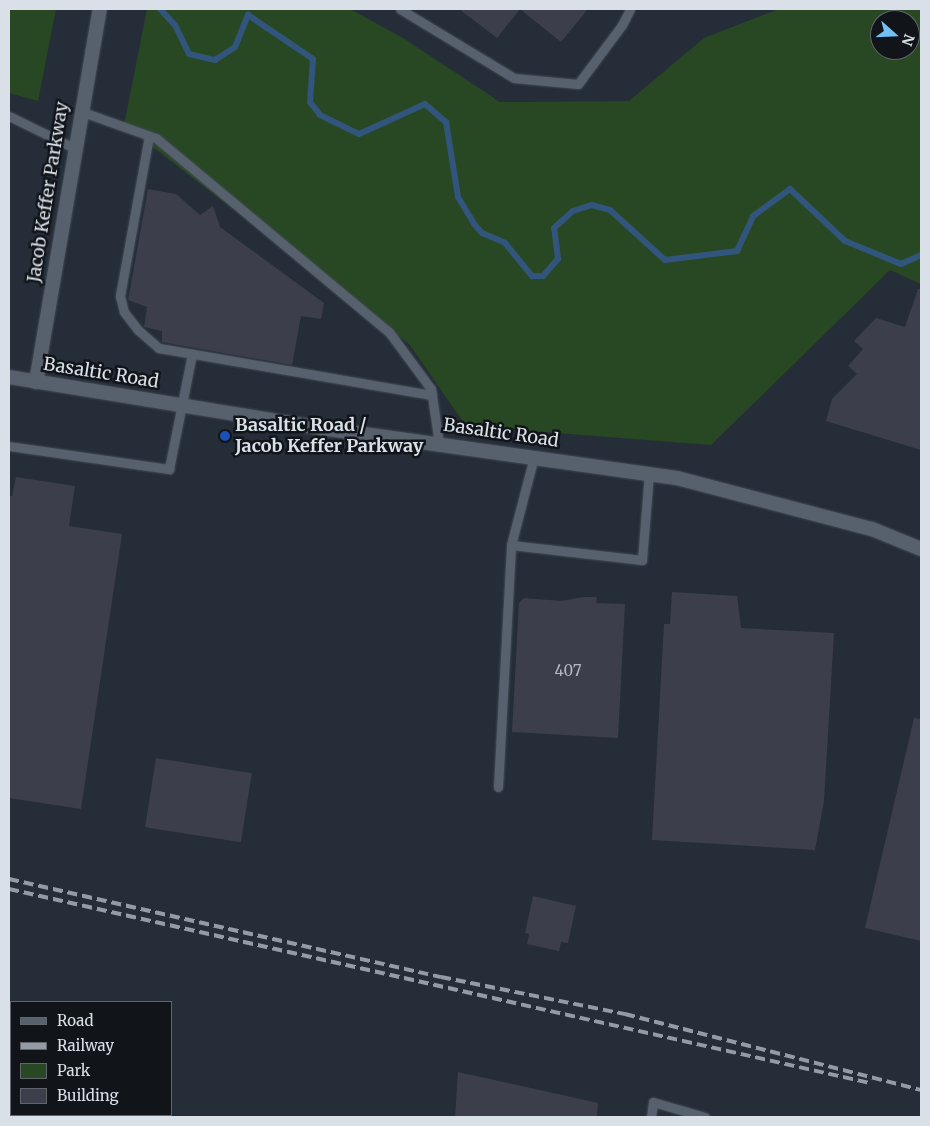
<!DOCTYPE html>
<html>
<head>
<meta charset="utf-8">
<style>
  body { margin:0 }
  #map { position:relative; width:930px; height:1126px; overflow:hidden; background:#242d38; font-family:Merriweather,serif }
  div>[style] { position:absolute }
  .green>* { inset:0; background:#284824 }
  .stream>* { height:6px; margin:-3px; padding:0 3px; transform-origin:3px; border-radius:3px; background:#32557d }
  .building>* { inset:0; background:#3d3e4c; transform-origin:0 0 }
  .roads { filter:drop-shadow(0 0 1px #424a53) drop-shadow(0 0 1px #424a53) }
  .service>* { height:9px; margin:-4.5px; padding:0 4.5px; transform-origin:4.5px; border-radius:4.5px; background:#57616e }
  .minor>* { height:14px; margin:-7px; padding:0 7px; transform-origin:7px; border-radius:7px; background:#57616e }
  .rail>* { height:4px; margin-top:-2px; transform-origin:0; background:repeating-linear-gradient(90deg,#949ba4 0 10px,transparent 0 15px) }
  .dots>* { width:14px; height:14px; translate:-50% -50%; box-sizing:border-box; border:2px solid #11151a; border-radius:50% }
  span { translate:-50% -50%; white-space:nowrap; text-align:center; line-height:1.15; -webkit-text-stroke:5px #11151a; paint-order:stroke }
  .number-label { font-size:15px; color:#b3b8c1 }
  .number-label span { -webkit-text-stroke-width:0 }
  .street-label { font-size:18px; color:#dae0e8 }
  .poi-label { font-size:18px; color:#dae0e8; font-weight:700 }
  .left { translate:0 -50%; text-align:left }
  .frame { position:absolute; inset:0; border:10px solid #dae0e8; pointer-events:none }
  .legend { position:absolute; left:10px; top:1001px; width:162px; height:115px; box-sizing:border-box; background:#11151a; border:1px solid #61666c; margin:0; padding:6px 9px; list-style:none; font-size:15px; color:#dae0e8 }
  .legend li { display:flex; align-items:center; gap:10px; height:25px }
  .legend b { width:25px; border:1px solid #61666c }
  .north { position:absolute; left:870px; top:10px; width:50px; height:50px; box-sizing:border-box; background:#11151a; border:1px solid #61666c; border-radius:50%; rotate:110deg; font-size:14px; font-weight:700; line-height:20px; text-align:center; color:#dae0e8 }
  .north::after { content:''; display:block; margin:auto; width:18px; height:22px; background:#72c1f5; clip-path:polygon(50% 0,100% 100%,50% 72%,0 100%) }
</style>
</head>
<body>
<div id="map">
  <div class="green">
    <i style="clip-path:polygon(9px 9px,56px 9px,38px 101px,9px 93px)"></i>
    <i style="clip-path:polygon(evenodd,147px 9px,350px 9px,403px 38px,500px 102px,629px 101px,704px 38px,779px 9px,921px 9px,921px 284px,890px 270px,711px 445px,466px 426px,409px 344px,124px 125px,147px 9px,880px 20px,910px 20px,910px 50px,880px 50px,880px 20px)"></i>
  </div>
  <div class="stream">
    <i style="left:160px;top:9px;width:22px;rotate:47deg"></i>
    <i style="left:175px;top:25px;width:32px;rotate:64deg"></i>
    <i style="left:189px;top:54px;width:27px;rotate:13deg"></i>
    <i style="left:215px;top:60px;width:24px;rotate:-33deg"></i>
    <i style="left:235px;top:47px;width:35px;rotate:-68deg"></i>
    <i style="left:248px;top:15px;width:78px;rotate:34.1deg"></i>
    <i style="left:313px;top:59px;width:43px;rotate:94deg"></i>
    <i style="left:310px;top:102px;width:16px;rotate:52deg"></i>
    <i style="left:320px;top:115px;width:43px;rotate:26deg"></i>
    <i style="left:359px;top:134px;width:72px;rotate:-24.4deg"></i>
    <i style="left:425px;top:104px;width:28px;rotate:41deg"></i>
    <i style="left:446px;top:122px;width:76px;rotate:80.9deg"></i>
    <i style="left:458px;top:197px;width:31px;rotate:59deg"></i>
    <i style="left:474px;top:224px;width:12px;rotate:48deg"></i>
    <i style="left:482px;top:233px;width:25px;rotate:23deg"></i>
    <i style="left:505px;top:243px;width:43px;rotate:50.7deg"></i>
    <i style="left:532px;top:276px;width:11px"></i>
    <i style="left:543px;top:276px;width:23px;rotate:-49deg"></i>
    <i style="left:558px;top:259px;width:31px;rotate:-97deg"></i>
    <i style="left:554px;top:228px;width:25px;rotate:-42deg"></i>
    <i style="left:573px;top:211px;width:20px;rotate:-18deg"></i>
    <i style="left:592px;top:205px;width:19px;rotate:16deg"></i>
    <i style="left:610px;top:210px;width:74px;rotate:42.3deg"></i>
    <i style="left:665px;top:260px;width:73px;rotate:-7.1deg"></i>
    <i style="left:737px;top:251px;width:38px;rotate:-65deg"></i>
    <i style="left:753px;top:216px;width:46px;rotate:-36.1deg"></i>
    <i style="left:790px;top:189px;width:76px;rotate:43.4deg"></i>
    <i style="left:845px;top:241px;width:61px;rotate:22.3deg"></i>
    <i style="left:901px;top:264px;width:22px;rotate:-24deg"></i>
  </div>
  <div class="building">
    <i style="clip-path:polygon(459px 9px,588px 9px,561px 42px,520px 9px,497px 38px)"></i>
    <i style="clip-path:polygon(148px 189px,176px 194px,200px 215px,213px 206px,220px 227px,324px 303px,321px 319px,301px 316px,292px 365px,162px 342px,162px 331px,144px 327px,147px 307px,128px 300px)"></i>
    <i style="clip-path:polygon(918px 289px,921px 289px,921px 450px,826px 421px,832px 399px,857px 374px,848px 366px,863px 349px,854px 341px,876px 318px,905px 327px)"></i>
    <i style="clip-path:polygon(16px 477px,75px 486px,69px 526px,122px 534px,81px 809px,9px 798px,9px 496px,12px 496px)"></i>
    <i style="clip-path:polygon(672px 592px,737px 596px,741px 628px,834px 633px,824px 801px,815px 850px,652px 840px,664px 624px,670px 624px)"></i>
    <i style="clip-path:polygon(584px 597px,597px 597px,596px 603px,625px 604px,618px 738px,512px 732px,519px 603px,524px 598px,561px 601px)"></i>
    <i style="clip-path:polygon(914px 718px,921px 719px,921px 941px,865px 928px)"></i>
    <i style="left:156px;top:758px;width:97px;height:70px;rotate:9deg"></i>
    <i style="clip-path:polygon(533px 896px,576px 906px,568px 943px,561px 942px,559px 951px,527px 944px,529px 934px,525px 933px)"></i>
    <i style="clip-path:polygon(458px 1072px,598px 1103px,597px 1117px,455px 1117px)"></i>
  </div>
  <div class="roads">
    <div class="service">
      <i style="left:400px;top:9px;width:133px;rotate:31.2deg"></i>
      <i style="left:514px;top:78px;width:64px;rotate:5.4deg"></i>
      <i style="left:578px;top:84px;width:74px;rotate:-53.3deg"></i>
      <i style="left:622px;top:25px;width:18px;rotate:-63deg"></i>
      <i style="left:80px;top:111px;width:81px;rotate:19.6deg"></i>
      <i style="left:156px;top:138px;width:303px;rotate:39.8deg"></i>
      <i style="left:389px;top:332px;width:71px;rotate:53.6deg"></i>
      <i style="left:431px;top:389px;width:56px;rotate:81.7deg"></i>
      <i style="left:9px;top:116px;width:72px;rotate:26.2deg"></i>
      <i style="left:149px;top:136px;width:163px;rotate:100.3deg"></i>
      <i style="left:120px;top:296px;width:16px;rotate:76deg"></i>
      <i style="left:124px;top:312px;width:23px;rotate:52deg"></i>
      <i style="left:138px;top:330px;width:28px;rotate:41deg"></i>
      <i style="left:159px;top:348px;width:277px;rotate:9.8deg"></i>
      <i style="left:9px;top:446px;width:162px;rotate:8.2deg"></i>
      <i style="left:169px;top:469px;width:117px;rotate:-78.7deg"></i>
      <i style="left:511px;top:545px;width:132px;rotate:6.5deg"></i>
      <i style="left:642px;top:560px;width:87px;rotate:-85.4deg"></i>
      <i style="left:498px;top:787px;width:242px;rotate:-86.9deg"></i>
      <i style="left:511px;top:545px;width:91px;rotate:-75.4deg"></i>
      <i style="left:651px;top:1117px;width:15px;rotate:-82deg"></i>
      <i style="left:653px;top:1102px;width:54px;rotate:16.1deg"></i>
    </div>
    <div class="minor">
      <i style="left:9px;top:377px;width:323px;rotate:9.3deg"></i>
      <i style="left:328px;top:429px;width:352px;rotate:8deg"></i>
      <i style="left:677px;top:478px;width:202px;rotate:14.7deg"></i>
      <i style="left:872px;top:529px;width:53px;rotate:22.2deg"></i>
      <i style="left:36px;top:382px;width:378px;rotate:-80.3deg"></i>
    </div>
  </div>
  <div class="rail">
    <i style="left:9px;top:879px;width:443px;rotate:12.8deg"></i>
    <i style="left:441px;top:977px;width:188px;rotate:11.4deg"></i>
    <i style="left:625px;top:1014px;width:306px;rotate:14.4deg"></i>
    <i style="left:9px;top:889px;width:883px;rotate:12.7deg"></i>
  </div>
  <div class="dots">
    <i style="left:225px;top:436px;background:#1a4fb4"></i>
  </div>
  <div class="number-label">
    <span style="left:568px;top:671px">407</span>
  </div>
  <div class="street-label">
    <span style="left:48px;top:192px;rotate:-81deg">Jacob Keffer Parkway</span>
    <span style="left:101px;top:373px;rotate:9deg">Basaltic Road</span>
    <span style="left:501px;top:433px;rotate:8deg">Basaltic Road</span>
  </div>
  <div class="poi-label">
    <span class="left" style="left:235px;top:436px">Basaltic Road /<br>Jacob Keffer Parkway</span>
  </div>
  <div class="frame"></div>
  <ul class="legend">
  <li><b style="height:6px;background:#57616e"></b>Road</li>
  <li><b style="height:6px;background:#949ba4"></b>Railway</li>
  <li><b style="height:14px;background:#284824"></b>Park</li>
  <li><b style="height:14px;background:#3d3e4c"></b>Building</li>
  </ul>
  <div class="north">N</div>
</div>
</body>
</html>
